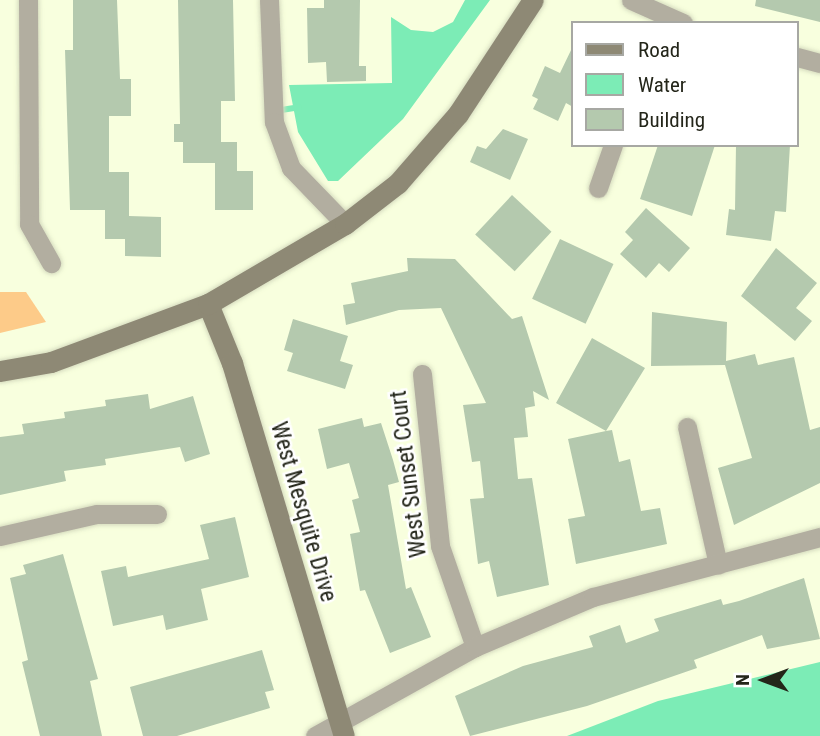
<!DOCTYPE html>
<html>
<head>
<meta charset="utf-8">
<style>
  body { margin:0 }
  #map { position:relative; width:820px; height:736px; overflow:hidden; background:#f8ffde; font-family:"Roboto Condensed",sans-serif }
  div>[style] { position:absolute }
  .green>* { inset:0; background:#fdcb89 }
  .water>* { inset:0; background:#7cecb6 }
  .stream>* { height:6px; margin:-3px; padding:0 3px; transform-origin:3px; border-radius:3px; background:#7cecb6 }
  .building>* { inset:0; background:#b4c9ae; transform-origin:0 0 }
  .roads { filter:drop-shadow(0 0 2px #d6dcbf) drop-shadow(0 0 2px #d6dcbf) }
  .street>* { height:19px; margin:-9.5px; padding:0 9.5px; transform-origin:9.5px; border-radius:9.5px; background:#b2aea0 }
  .secondary>* { height:21px; margin:-10.5px; padding:0 10.5px; transform-origin:10.5px; border-radius:10.5px; background:#8e8975 }
  span { translate:-50% -50%; white-space:nowrap; text-align:center; line-height:1.15; -webkit-text-stroke:5px #fff; paint-order:stroke }
  .street-label { font-size:23px; color:#24261a }
  .legend { position:absolute; left:571px; top:21px; width:228px; height:126px; box-sizing:border-box; background:#fff; border:2px solid #a7a8a3; margin:0; padding:9px 12px; list-style:none; font-size:21px; color:#24261a }
  .legend li { display:flex; align-items:center; gap:14px; height:35px }
  .legend b { width:35px; border:2px solid #a7a8a3 }
  .north { position:absolute; left:729px; top:645px; width:70px; height:70px; -webkit-text-stroke:5px #fff; paint-order:stroke; rotate:270deg; font-size:19px; font-weight:700; line-height:28px; text-align:center; color:#24261a }
  .north::after { content:''; display:block; margin:auto; width:24px; height:32px; background:#24261a; clip-path:polygon(50% 0,100% 100%,50% 72%,0 100%) }
</style>
</head>
<body>
<div id="map">
  <div class="green">
    <i style="clip-path:polygon(0 292px,26px 292px,46px 322px,0 333px)"></i>
  </div>
  <div class="water">
    <i style="clip-path:polygon(465px 0,490px 0,403px 119px,338px 181px,328px 181px,298px 132px,289px 85px,392px 83px,391px 17px,411px 30px,433px 32px,453px 22px)"></i>
    <i style="clip-path:polygon(820px 662px,820px 736px,567px 736px,658px 701px)"></i>
  </div>
  <div class="stream">
    <i style="left:275px;top:111px;width:24px;rotate:-9deg"></i>
  </div>
  <div class="building">
    <i style="clip-path:polygon(73px 0,117px 0,120px 79px,131px 79px,131px 116px,109px 116px,109px 172px,129px 172px,129px 216px,161px 217px,161px 257px,125px 256px,125px 239px,105px 239px,105px 210px,70px 210px,65px 50px,73px 50px)"></i>
    <i style="clip-path:polygon(178px 0,233px 0,235px 101px,221px 101px,221px 142px,237px 142px,237px 171px,253px 171px,253px 210px,215px 210px,215px 163px,183px 163px,183px 142px,174px 142px,174px 124px,180px 124px)"></i>
    <i style="clip-path:polygon(324px 0,360px 0,359px 66px,366px 66px,366px 81px,327px 82px,326px 62px,308px 63px,307px 8px,324px 8px)"></i>
    <i style="clip-path:polygon(756px 0,820px 0,820px 22px,755px 6px)"></i>
    <i style="clip-path:polygon(573px 46px,573px 107px,566px 103px,558px 121px,533px 109px,538px 99px,532px 96px,545px 66px,560px 73px)"></i>
    <i style="clip-path:polygon(503px 129px,528px 139px,510px 180px,470px 162px,477px 146px,486px 149px)"></i>
    <i style="clip-path:polygon(658px 145px,715px 145px,692px 216px,640px 199px)"></i>
    <i style="clip-path:polygon(736px 145px,790px 145px,786px 212px,775px 211px,771px 241px,726px 235px,729px 209px,735px 210px)"></i>
    <i style="left:512px;top:195px;width:54px;height:54px;rotate:43deg"></i>
    <i style="clip-path:polygon(646px 208px,690px 248px,669px 272px,659px 263px,646px 278px,620px 254px,633px 240px,625px 232px)"></i>
    <i style="left:560px;top:239px;width:59px;height:66px;rotate:25deg"></i>
    <i style="clip-path:polygon(776px 248px,817px 283px,796px 308px,812px 321px,795px 341px,741px 296px)"></i>
    <i style="clip-path:polygon(407px 258px,455px 259px,512px 319px,522px 316px,549px 400px,533px 391px,535px 406px,525px 408px,528px 437px,514px 438px,518px 479px,532px 478px,549px 585px,497px 597px,489px 561px,478px 564px,470px 499px,484px 498px,480px 461px,472px 462px,463px 405px,486px 403px,441px 308px,399px 310px,346px 325px,343px 305px,355px 303px,351px 283px,408px 271px)"></i>
    <i style="clip-path:polygon(652px 312px,727px 322px,726px 361px,755px 354px,758px 365px,794px 357px,810px 430px,820px 427px,820px 483px,734px 525px,718px 468px,752px 458px,725px 365px,651px 366px)"></i>
    <i style="clip-path:polygon(293px 319px,348px 336px,340px 361px,353px 365px,345px 389px,287px 371px,293px 353px,284px 350px)"></i>
    <i style="clip-path:polygon(592px 338px,645px 368px,606px 431px,612px 430px,619px 462px,630px 459px,641px 511px,660px 508px,667px 544px,576px 564px,568px 519px,585px 516px,568px 439px,606px 431px,556px 403px)"></i>
    <i style="clip-path:polygon(148px 394px,150px 409px,193px 396px,210px 454px,185px 462px,180px 447px,105px 459px,106px 465px,64px 471px,66px 481px,0 495px,0 437px,24px 434px,22px 424px,65px 418px,64px 412px,106px 406px,105px 400px)"></i>
    <i style="clip-path:polygon(362px 418px,364px 427px,381px 423px,393px 460px,399px 482px,388px 485px,406px 589px,411px 587px,431px 637px,390px 653px,365px 590px,360px 591px,350px 534px,360px 532px,352px 500px,359px 498px,349px 463px,327px 469px,318px 429px)"></i>
    <i style="clip-path:polygon(235px 517px,249px 577px,201px 589px,208px 620px,166px 630px,163px 615px,113px 626px,101px 571px,126px 566px,128px 577px,209px 559px,200px 525px)"></i>
    <i style="clip-path:polygon(63px 554px,98px 679px,90px 681px,102px 736px,40px 736px,22px 662px,28px 660px,10px 578px,26px 574px,23px 565px)"></i>
    <i style="clip-path:polygon(804px 578px,820px 639px,767px 649px,762px 635px,694px 660px,697px 668px,587px 706px,470px 736px,455px 696px,523px 666px,593px 647px,589px 636px,620px 625px,626px 643px,659px 631px,654px 619px,721px 599px,723px 605px,739px 601px)"></i>
    <i style="clip-path:polygon(262px 650px,274px 690px,265px 692px,270px 708px,177px 736px,143px 736px,130px 687px)"></i>
  </div>
  <div class="roads">
    <div class="street">
      <i style="left:28px;top:0;width:224px;rotate:89.7deg"></i>
      <i style="left:29px;top:224px;width:45px;rotate:60.6deg"></i>
      <i style="left:269px;top:0;width:122px;rotate:87.7deg"></i>
      <i style="left:274px;top:122px;width:49px;rotate:69.7deg"></i>
      <i style="left:291px;top:168px;width:78px;rotate:46deg"></i>
      <i style="left:631px;top:0;width:57px;rotate:23.9deg"></i>
      <i style="left:797px;top:57px;width:24px;rotate:15deg"></i>
      <i style="left:598px;top:188px;width:46px;rotate:-70.8deg"></i>
      <i style="left:422px;top:374px;width:173px;rotate:84deg"></i>
      <i style="left:440px;top:546px;width:107px;rotate:70.9deg"></i>
      <i style="left:687px;top:427px;width:141px;rotate:77.3deg"></i>
      <i style="left:0;top:536px;width:99px;rotate:-12.8deg"></i>
      <i style="left:97px;top:514px;width:60px"></i>
      <i style="left:315px;top:736px;width:183px;rotate:-29.1deg"></i>
      <i style="left:475px;top:647px;width:128px;rotate:-23deg"></i>
      <i style="left:593px;top:597px;width:235px;rotate:-14.8deg"></i>
    </div>
    <div class="secondary">
      <i style="left:208px;top:304px;width:64px;rotate:67.9deg"></i>
      <i style="left:232px;top:363px;width:389px;rotate:73.3deg"></i>
      <i style="left:0;top:371px;width:52px;rotate:-10deg"></i>
      <i style="left:51px;top:362px;width:167px;rotate:-20.3deg"></i>
      <i style="left:208px;top:304px;width:159px;rotate:-30.3deg"></i>
      <i style="left:345px;top:224px;width:67px;rotate:-37.7deg"></i>
      <i style="left:398px;top:183px;width:91px;rotate:-49deg"></i>
      <i style="left:458px;top:114px;width:136px;rotate:-56.7deg"></i>
    </div>
  </div>
  <div class="street-label">
    <span style="left:409px;top:474px;rotate:-97deg">West Sunset Court</span>
    <span style="left:303px;top:512px;rotate:74deg">West Mesquite Drive</span>
  </div>
  <ul class="legend">
  <li><b style="height:9px;background:#8e8975"></b>Road</li>
  <li><b style="height:19px;background:#7cecb6"></b>Water</li>
  <li><b style="height:19px;background:#b4c9ae"></b>Building</li>
  </ul>
  <div class="north">N</div>
</div>
</body>
</html>
